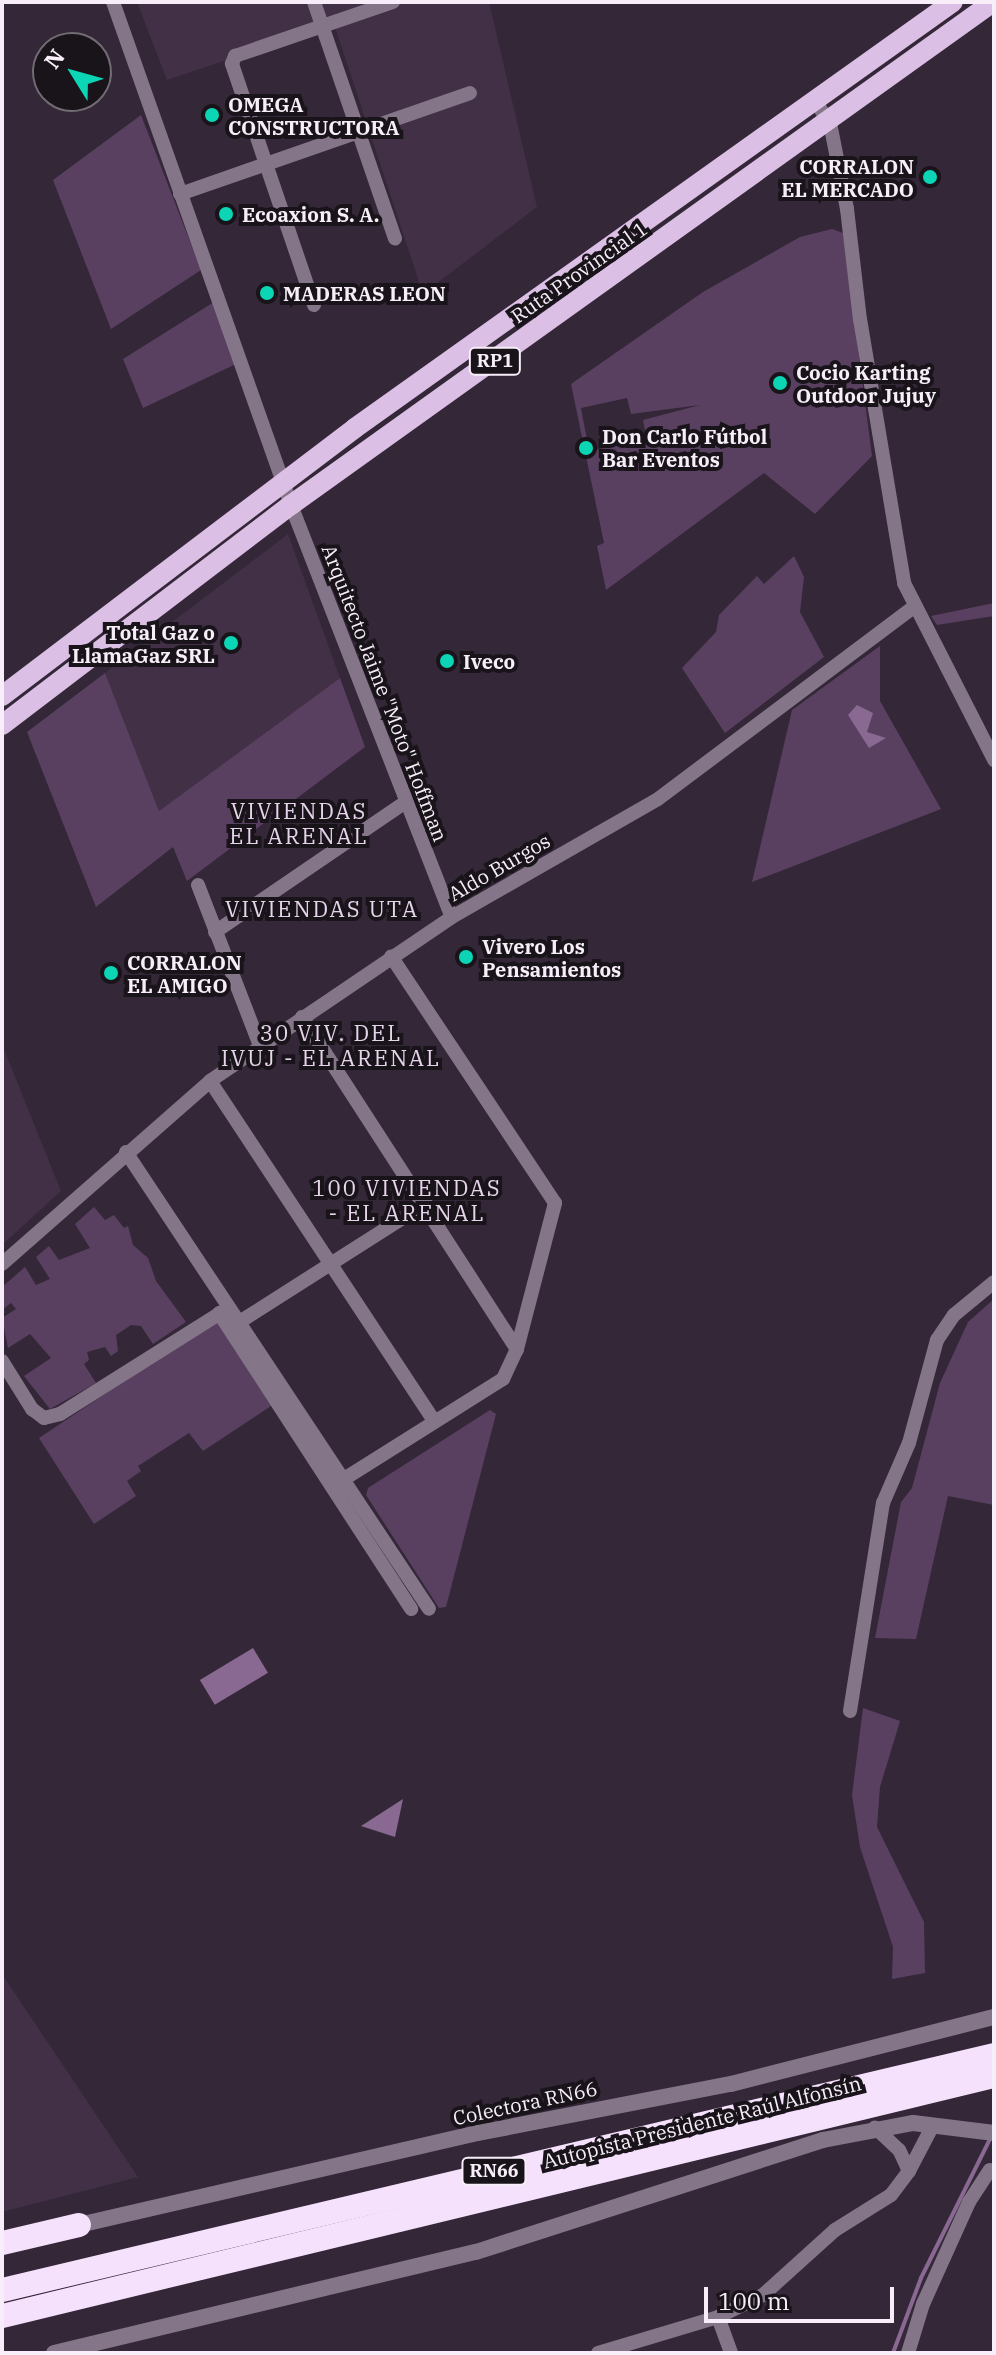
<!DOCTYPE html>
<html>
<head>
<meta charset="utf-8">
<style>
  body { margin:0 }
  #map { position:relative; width:996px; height:2355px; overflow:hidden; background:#342738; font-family:"IBM Plex Serif",serif }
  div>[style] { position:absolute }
  .built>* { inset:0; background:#413046 }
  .green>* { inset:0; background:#594061 }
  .water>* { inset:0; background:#896992; transform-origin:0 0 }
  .stream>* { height:4px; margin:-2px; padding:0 2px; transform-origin:2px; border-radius:2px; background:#896992 }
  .minor>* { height:14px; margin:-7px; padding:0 7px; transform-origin:7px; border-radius:7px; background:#847688 }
  .tertiary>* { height:16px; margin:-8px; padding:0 8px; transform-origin:8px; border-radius:8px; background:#847688 }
  .primary>* { height:20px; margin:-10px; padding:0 10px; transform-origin:10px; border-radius:10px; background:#dcbfe5 }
  .motorway>* { height:24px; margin:-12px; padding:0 12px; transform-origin:12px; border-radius:12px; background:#f6e1fd }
  .dots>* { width:22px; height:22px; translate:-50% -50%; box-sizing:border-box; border:4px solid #19131a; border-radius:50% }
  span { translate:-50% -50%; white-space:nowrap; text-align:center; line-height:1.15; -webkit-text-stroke:8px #19131a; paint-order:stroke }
  .shield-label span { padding:2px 6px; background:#19131a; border:2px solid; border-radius:6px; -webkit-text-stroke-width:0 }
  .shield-label { font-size:18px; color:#f7eefa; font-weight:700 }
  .poi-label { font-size:20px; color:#f7eefa; font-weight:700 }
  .left { translate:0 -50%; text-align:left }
  .right { translate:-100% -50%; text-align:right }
  .street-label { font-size:20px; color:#f7eefa }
  .neighbourhood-label { font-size:22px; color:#e5d4ea; letter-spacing:2px }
  .frame { position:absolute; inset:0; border:4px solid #f7eefa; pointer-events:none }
  .north { position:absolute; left:32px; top:32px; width:80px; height:80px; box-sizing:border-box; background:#19131a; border:2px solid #726b74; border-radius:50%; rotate:307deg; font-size:22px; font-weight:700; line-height:32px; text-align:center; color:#f7eefa }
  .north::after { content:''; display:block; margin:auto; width:28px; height:36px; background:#0bd5b5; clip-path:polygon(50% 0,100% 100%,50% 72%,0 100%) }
  .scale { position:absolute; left:704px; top:2287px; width:190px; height:36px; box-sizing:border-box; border:4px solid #f7eefa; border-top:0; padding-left:10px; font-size:24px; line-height:28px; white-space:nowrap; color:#f7eefa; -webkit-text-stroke:6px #19131a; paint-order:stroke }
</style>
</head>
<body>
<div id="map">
  <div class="built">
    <i style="clip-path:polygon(137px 2px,489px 2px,537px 207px,423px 294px,334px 24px,167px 80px)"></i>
    <i style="clip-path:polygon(288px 534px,340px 678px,159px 811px,105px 673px)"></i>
    <i style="clip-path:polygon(2px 1044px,61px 1191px,2px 1245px)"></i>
    <i style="clip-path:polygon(2px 1974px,138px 2177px,2px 2212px)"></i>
  </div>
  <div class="green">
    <i style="clip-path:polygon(141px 115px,201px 270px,111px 329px,53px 180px)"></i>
    <i style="clip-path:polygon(evenodd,832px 229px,843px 233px,872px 456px,815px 514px,764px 473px,606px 590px,597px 546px,604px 543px,571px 384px,703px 292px,800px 237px,832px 229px,627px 398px,631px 414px,700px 405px,643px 420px,647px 440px,589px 451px,581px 408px,627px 398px)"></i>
    <i style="clip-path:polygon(214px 302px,238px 363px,143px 408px,123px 359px)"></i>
    <i style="clip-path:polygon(794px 556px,804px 577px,800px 612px,824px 657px,725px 733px,682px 668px,716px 632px,719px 615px,757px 576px,764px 584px)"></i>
    <i style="clip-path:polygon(994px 603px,994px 616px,937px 625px,931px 616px)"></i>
    <i style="clip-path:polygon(880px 646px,880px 701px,941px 809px,752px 882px,792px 710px)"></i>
    <i style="clip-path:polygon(105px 673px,159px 811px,340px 678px,365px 747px,187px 881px,173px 847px,96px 907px,27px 732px)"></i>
    <i style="clip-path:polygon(94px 1207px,105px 1220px,114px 1215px,124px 1228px,128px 1226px,133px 1245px,148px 1258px,156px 1281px,186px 1322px,153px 1344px,141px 1326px,131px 1325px,116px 1335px,118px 1351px,111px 1356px,105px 1347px,87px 1352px,89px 1360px,84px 1364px,96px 1383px,50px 1409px,24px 1376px,51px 1358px,30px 1334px,8px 1348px,2px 1318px,16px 1309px,11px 1303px,2px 1310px,2px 1287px,25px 1267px,36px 1285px,50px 1279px,36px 1257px,49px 1246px,59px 1260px,90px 1248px,75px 1224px)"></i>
    <i style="clip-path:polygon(994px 1299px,994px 1505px,948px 1496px,916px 1639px,875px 1638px,901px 1502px,912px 1488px,940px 1383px,968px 1322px)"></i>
    <i style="clip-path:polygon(216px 1320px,271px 1406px,203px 1451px,189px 1433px,138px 1466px,141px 1471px,127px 1481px,136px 1496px,94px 1524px,39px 1438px)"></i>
    <i style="clip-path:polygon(490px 1410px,496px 1414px,446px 1607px,439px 1608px,366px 1495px,368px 1488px)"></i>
    <i style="clip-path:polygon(863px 1708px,900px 1721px,880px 1787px,877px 1827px,924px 1922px,925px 1973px,892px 1979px,893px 1947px,860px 1847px,852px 1795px)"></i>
  </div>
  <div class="water">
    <i style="clip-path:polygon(857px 705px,873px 713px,867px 732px,886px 738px,869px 748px,848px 715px)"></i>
    <i style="left:253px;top:1648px;width:29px;height:62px;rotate:59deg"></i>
    <i style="clip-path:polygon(403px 1799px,395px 1837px,361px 1826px)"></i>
  </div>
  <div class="stream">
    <i style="left:893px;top:2353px;width:80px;rotate:-69.5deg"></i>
    <i style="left:921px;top:2278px;width:157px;rotate:-63.6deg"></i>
  </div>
  <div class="minor">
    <i style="left:113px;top:2px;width:534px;rotate:70.51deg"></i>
    <i style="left:291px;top:505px;width:442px;rotate:68.7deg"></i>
    <i style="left:314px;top:2px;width:250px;rotate:71.1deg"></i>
    <i style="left:815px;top:101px;width:27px;rotate:56deg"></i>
    <i style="left:830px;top:123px;width:88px;rotate:78.8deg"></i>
    <i style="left:847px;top:209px;width:111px;rotate:83.3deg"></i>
    <i style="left:860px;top:319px;width:268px;rotate:80.5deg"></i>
    <i style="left:904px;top:583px;width:199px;rotate:63deg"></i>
    <i style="left:180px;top:194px;width:307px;rotate:-19.2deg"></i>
    <i style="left:314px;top:305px;width:255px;rotate:-108.8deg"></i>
    <i style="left:232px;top:64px;width:9px;rotate:-69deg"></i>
    <i style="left:235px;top:56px;width:167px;rotate:-18.9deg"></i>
    <i style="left:198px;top:885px;width:173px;rotate:68.9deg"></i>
    <i style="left:215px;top:932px;width:229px;rotate:-34.3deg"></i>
    <i style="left:302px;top:1017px;width:396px;rotate:57.1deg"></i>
    <i style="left:210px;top:1081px;width:407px;rotate:56.6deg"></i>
    <i style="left:126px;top:1152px;width:548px;rotate:56.45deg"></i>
    <i style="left:2px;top:1264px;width:277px;rotate:-41.3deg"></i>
    <i style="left:210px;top:1081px;width:292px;rotate:-34.1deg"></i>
    <i style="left:452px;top:917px;width:237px;rotate:-29.8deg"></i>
    <i style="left:658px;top:799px;width:320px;rotate:-36.9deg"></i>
    <i style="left:219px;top:1313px;width:353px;rotate:57deg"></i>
    <i style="left:241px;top:1321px;width:219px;rotate:-32.5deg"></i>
    <i style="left:2px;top:1361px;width:57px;rotate:58deg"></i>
    <i style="left:32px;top:1409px;width:15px;rotate:37deg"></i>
    <i style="left:44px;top:1418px;width:16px;rotate:-14deg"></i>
    <i style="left:60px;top:1414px;width:195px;rotate:-32.2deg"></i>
    <i style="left:344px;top:1479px;width:188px;rotate:-32.2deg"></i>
    <i style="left:503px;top:1379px;width:33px;rotate:-65deg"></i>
    <i style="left:517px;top:1349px;width:151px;rotate:-75.4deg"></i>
    <i style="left:555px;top:1203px;width:296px;rotate:-123.6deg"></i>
    <i style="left:850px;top:1711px;width:211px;rotate:-81deg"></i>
    <i style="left:883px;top:1503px;width:65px;rotate:-66.6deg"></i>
    <i style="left:909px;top:1443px;width:107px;rotate:-74.8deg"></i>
    <i style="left:937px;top:1340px;width:30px;rotate:-56deg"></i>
    <i style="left:954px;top:1315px;width:52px;rotate:-39.5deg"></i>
    <i style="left:909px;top:2171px;width:50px;rotate:-62.4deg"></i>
    <i style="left:718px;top:2317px;width:38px;rotate:70deg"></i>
    <i style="left:598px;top:2353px;width:125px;rotate:-16.7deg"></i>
    <i style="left:718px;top:2317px;width:50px;rotate:-26.1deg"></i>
    <i style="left:763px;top:2295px;width:97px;rotate:-42.1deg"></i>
    <i style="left:835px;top:2230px;width:66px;rotate:-32deg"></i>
    <i style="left:891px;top:2195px;width:30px;rotate:-53deg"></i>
    <i style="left:909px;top:2171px;width:23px;rotate:-115deg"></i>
    <i style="left:899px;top:2150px;width:33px;rotate:-137deg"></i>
    <i style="left:908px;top:2353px;width:51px;rotate:-73deg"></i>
    <i style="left:923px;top:2304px;width:112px;rotate:-65.7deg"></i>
    <i style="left:969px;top:2202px;width:38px;rotate:-57deg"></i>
  </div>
  <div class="tertiary">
    <i style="left:79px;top:2225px;width:409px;rotate:-13deg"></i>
    <i style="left:478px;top:2133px;width:258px;rotate:-11deg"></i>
    <i style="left:731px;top:2084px;width:271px;rotate:-14.3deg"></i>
    <i style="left:54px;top:2353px;width:434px;rotate:-13.5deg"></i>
    <i style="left:476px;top:2252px;width:365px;rotate:-17.9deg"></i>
    <i style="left:823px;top:2140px;width:92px;rotate:-10.7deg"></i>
    <i style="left:913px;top:2123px;width:82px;rotate:7deg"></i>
  </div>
  <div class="primary">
    <i style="left:2px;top:696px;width:443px;rotate:-37.2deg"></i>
    <i style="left:355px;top:428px;width:734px;rotate:-35.47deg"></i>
    <i style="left:2px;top:725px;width:363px;rotate:-37.3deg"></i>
    <i style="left:291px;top:505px;width:864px;rotate:-35.62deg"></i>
  </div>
  <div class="motorway">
    <i style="left:2px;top:2243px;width:79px;rotate:-13.2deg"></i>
    <i style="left:2px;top:2290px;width:1019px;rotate:-13.33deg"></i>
    <i style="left:2px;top:2316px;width:1021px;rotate:-13.6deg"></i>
  </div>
  <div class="dots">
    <i style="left:212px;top:115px;background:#0bd5b5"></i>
    <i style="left:930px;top:177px;background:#0bd5b5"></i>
    <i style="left:226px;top:214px;background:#0bd5b5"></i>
    <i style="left:267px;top:293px;background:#0bd5b5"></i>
    <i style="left:780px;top:383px;background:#0bd5b5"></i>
    <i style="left:586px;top:448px;background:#0bd5b5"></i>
    <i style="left:231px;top:643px;background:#0bd5b5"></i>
    <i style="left:447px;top:661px;background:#0bd5b5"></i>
    <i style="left:466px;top:957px;background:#0bd5b5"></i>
    <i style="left:111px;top:973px;background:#0bd5b5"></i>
  </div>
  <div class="shield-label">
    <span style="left:495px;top:361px">RP1</span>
    <span style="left:494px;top:2171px">RN66</span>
  </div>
  <div class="poi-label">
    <span class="left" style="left:228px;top:116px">OMEGA<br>CONSTRUCTORA</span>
    <span class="right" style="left:914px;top:178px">CORRALON<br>EL MERCADO</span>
    <span class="left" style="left:242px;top:214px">Ecoaxion S. A.</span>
    <span class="left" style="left:283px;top:293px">MADERAS LEON</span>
    <span class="left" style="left:796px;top:384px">Cocio Karting<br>Outdoor Jujuy</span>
    <span class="left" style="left:602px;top:448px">Don Carlo Fútbol<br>Bar Eventos</span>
    <span class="right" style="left:215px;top:644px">Total Gaz o<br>LlamaGaz SRL</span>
    <span class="left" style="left:463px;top:661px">Iveco</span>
    <span class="left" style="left:482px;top:958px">Vivero Los<br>Pensamientos</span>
    <span class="left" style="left:127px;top:974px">CORRALON<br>EL AMIGO</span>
  </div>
  <div class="street-label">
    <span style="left:579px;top:272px;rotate:-35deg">Ruta Provincial 1</span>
    <span style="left:385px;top:693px;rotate:69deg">Arquitecto Jaime "Moto" Hoffman</span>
    <span style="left:499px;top:867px;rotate:-30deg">Aldo Burgos</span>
    <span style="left:525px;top:2103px;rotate:-12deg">Colectora RN66</span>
    <span style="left:702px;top:2122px;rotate:-14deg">Autopista Presidente Raúl Alfonsín</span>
  </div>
  <div class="neighbourhood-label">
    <span style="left:299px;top:823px">VIVIENDAS<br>EL ARENAL</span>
    <span style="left:322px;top:909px">VIVIENDAS UTA</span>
    <span style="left:331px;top:1045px">30 VIV. DEL<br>IVUJ - EL ARENAL</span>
    <span style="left:407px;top:1200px">100 VIVIENDAS<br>- EL ARENAL</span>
  </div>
  <div class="frame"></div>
  <div class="north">N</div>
  <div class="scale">100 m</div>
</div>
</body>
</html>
